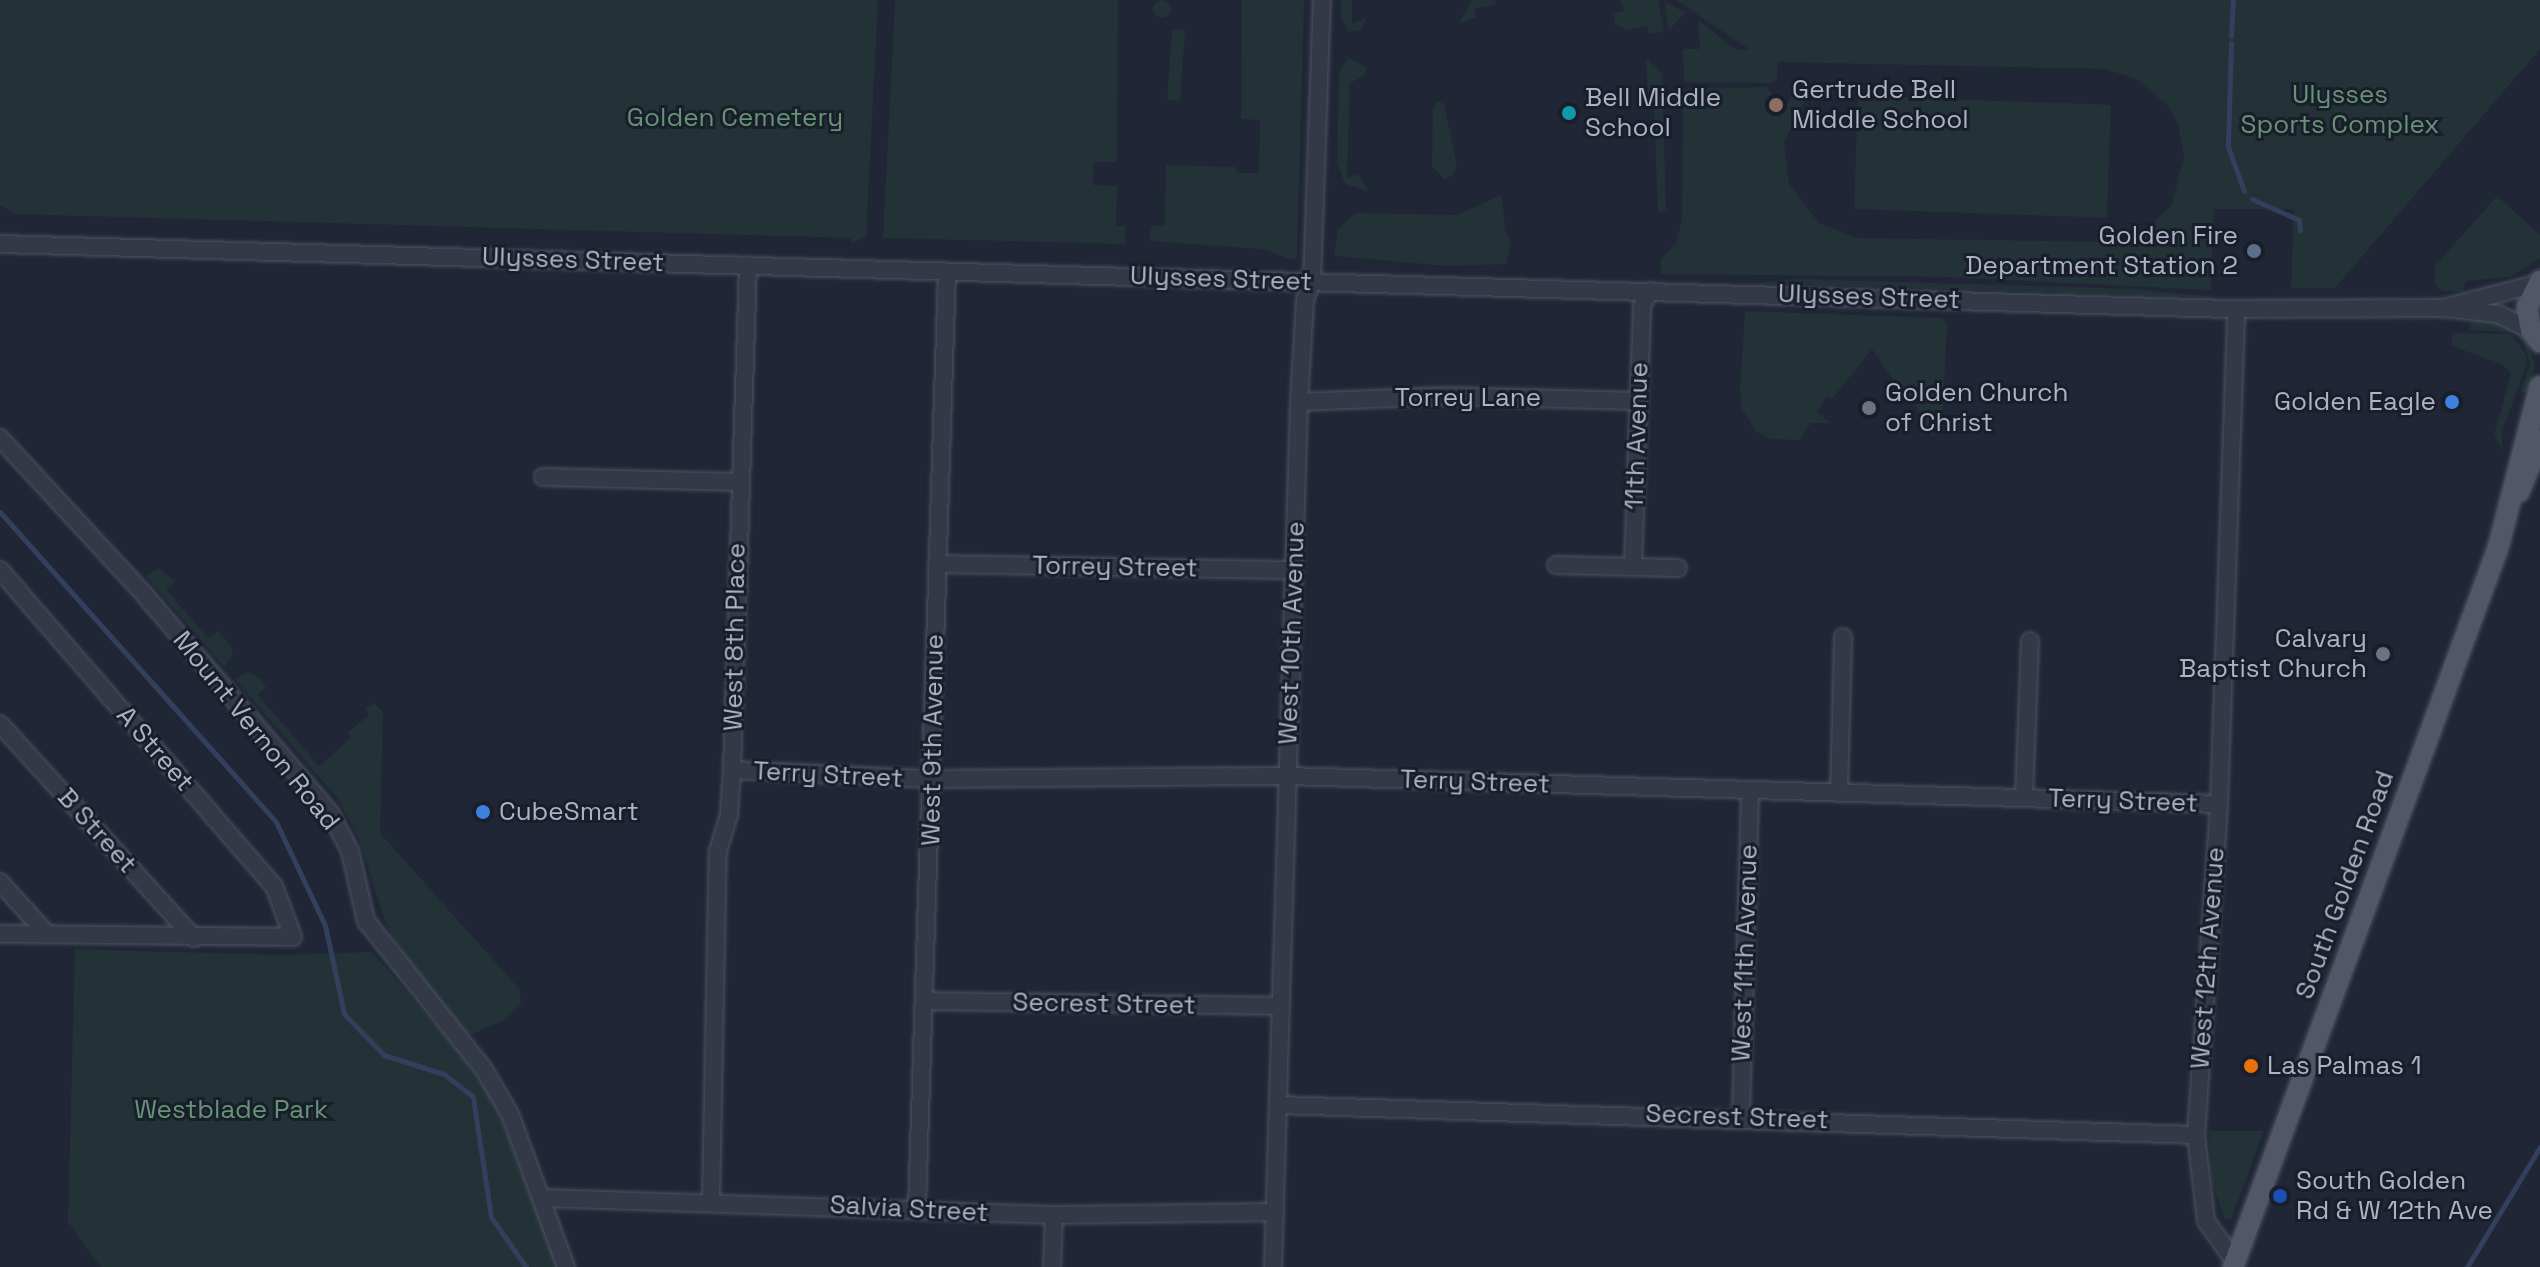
<!DOCTYPE html>
<html>
<head>
<meta charset="utf-8">
<style>
  body { margin:0 }
  #map { position:relative; width:2540px; height:1267px; overflow:hidden; background:#202636; font-family:"Space Grotesk",sans-serif }
  div>[style] { position:absolute }
  .green>* { inset:0; background:#223237; transform-origin:0 0 }
  .round { border-radius:50% }
  .stream>* { height:5px; margin:-2.5px; padding:0 2.5px; transform-origin:2.5px; border-radius:2.5px; background:#33405d }
  .roads { filter:drop-shadow(0 0 2px #4e5361) drop-shadow(0 0 2px #4e5361) }
  .minor>* { height:16px; margin:-8px; padding:0 8px; transform-origin:8px; border-radius:8px; background:#333946 }
  .major>* { height:20px; margin:-10px; padding:0 10px; transform-origin:10px; border-radius:10px; background:#515767 }
  .dots>* { width:22px; height:22px; translate:-50% -50%; box-sizing:border-box; border:4px solid #191e2b; border-radius:50% }
  span { translate:-50% -50%; white-space:nowrap; text-align:center; line-height:1.15; -webkit-text-stroke:6px #191e2b; paint-order:stroke }
  .poi-label { font-size:26px; color:#adb3c3 }
  .left { translate:0 -50%; text-align:left }
  .right { translate:-100% -50%; text-align:right }
  .park-label { font-size:26px; color:#669376 }
  .street-label { font-size:26px; color:#adb3c3 }
</style>
</head>
<body>
<div id="map">
  <div class="green">
    <i class="round" style="left:1153px;top:0;width:18px;height:18px"></i>
    <i style="clip-path:polygon(0 0,878px 0,866px 237px,851px 243px,851px 238px,15px 214px,0 205px)"></i>
    <i style="clip-path:polygon(895px 0,1118px 0,1117px 162px,1094px 162px,1093px 185px,1117px 186px,1116px 226px,1125px 226px,1125px 244px,883px 238px)"></i>
    <i style="clip-path:polygon(1242px 0,1304px 0,1297px 257px,1293px 260px,1263px 249px,1149px 241px,1151px 226px,1165px 225px,1166px 165px,1236px 167px,1236px 173px,1259px 173px,1260px 120px,1241px 119px)"></i>
    <i style="clip-path:polygon(1341px 0,1352px 0,1352px 24px,1366px 18px,1361px 30px,1349px 32px,1341px 17px)"></i>
    <i style="clip-path:polygon(1472px 0,1495px 0,1496px 4px,1474px 9px,1477px 17px,1459px 24px)"></i>
    <i style="clip-path:polygon(1621px 0,1658px 0,1664px 31px,1649px 34px,1647px 26px,1626px 30px,1615px 24px,1613px 14px,1624px 11px)"></i>
    <i style="clip-path:polygon(1664px 0,1685px 13px,1669px 30px)"></i>
    <i style="clip-path:polygon(1676px 0,2540px 0,2540px 49px,2335px 288px,2291px 288px,2294px 209px,2214px 209px,2211px 290px,1948px 277px,1661px 274px,1660px 260px,1676px 243px,1682px 219px,1683px 89px,1767px 87px,1778px 103px,1789px 102px,1792px 93px,1810px 91px,1784px 141px,1789px 184px,1819px 223px,1856px 238px,2122px 242px,2149px 228px,2172px 204px,2184px 158px,2178px 124px,2167px 105px,2137px 79px,2104px 69px,1778px 62px,1777px 79px,1772px 83px,1684px 82px,1683px 49px,1700px 49px,1698px 20px,1736px 50px,1749px 49px)"></i>
    <i style="left:1172px;top:29px;width:13px;height:71px;rotate:4deg"></i>
    <i style="clip-path:polygon(1348px 58px,1366px 67px,1365px 75px,1350px 83px,1347px 178px,1358px 174px,1368px 191px,1345px 184px,1337px 163px,1339px 72px)"></i>
    <i style="clip-path:polygon(1646px 58px,1662px 74px,1666px 210px,1658px 213px,1654px 101px,1648px 97px)"></i>
    <i style="left:1858px;top:96px;width:253px;height:113px;rotate:2deg"></i>
    <i style="clip-path:polygon(1438px 101px,1444px 104px,1457px 165px,1452px 176px,1444px 179px,1432px 166px,1433px 107px)"></i>
    <i style="clip-path:polygon(1502px 195px,1505px 230px,1511px 241px,1506px 264px,1447px 266px,1334px 256px,1338px 229px,1356px 213px,1457px 215px)"></i>
    <i style="clip-path:polygon(2497px 196px,2540px 235px,2540px 258px,2511px 277px,2466px 281px,2463px 292px,2442px 291px,2435px 284px,2435px 266px)"></i>
    <i style="clip-path:polygon(1798px 279px,2136px 289px,2210px 297px,1754px 283px)"></i>
    <i style="clip-path:polygon(1745px 311px,1942px 318px,1947px 324px,1942px 430px,1931px 436px,1915px 404px,1941px 396px,1907px 400px,1872px 349px,1832px 399px,1826px 396px,1817px 412px,1830px 423px,1811px 423px,1799px 440px,1770px 439px,1756px 431px,1742px 409px,1740px 390px)"></i>
    <i style="clip-path:polygon(2472px 320px,2494px 320px,2526px 339px,2535px 366px,2529px 392px,2520px 392px,2530px 364px,2524px 343px,2514px 332px,2469px 330px)"></i>
    <i style="clip-path:polygon(2452px 333px,2511px 334px,2525px 352px,2527px 363px,2502px 432px,2502px 450px,2494px 435px,2511px 374px,2502px 364px,2452px 346px)"></i>
    <i style="clip-path:polygon(158px 568px,175px 581px,166px 589px,208px 638px,218px 631px,231px 646px,233px 655px,224px 667px,146px 576px)"></i>
    <i style="clip-path:polygon(248px 672px,260px 678px,266px 687px,258px 695px,319px 766px,351px 738px,347px 733px,369px 715px,365px 708px,374px 703px,383px 712px,380px 833px,520px 990px,521px 1004px,506px 1019px,468px 1036px,419px 977px,387px 927px,359px 839px,338px 799px,235px 679px)"></i>
    <i style="clip-path:polygon(75px 949px,278px 955px,372px 952px,458px 1050px,495px 1104px,559px 1267px,101px 1267px,68px 1222px)"></i>
    <i style="clip-path:polygon(2209px 1131px,2264px 1131px,2231px 1220px,2225px 1219px,2212px 1183px)"></i>
  </div>
  <div class="stream">
    <i style="left:2231px;top:36px;width:36px;rotate:-87deg"></i>
    <i style="left:2231px;top:43px;width:104px;rotate:91.7deg"></i>
    <i style="left:2228px;top:147px;width:47px;rotate:70deg"></i>
    <i style="left:2252px;top:199px;width:51px;rotate:24.1deg"></i>
    <i style="left:2299px;top:220px;width:10px;rotate:84deg"></i>
    <i style="left:0;top:512px;width:415px;rotate:48.3deg"></i>
    <i style="left:276px;top:822px;width:114px;rotate:64.6deg"></i>
    <i style="left:325px;top:925px;width:91px;rotate:77.9deg"></i>
    <i style="left:344px;top:1014px;width:57px;rotate:45.7deg"></i>
    <i style="left:384px;top:1055px;width:63px;rotate:17.6deg"></i>
    <i style="left:444px;top:1074px;width:37px;rotate:38deg"></i>
    <i style="left:473px;top:1097px;width:121px;rotate:81.5deg"></i>
    <i style="left:491px;top:1217px;width:61px;rotate:55deg"></i>
    <i style="left:2467px;top:1267px;width:140px;rotate:-58.7deg"></i>
  </div>
  <div class="roads">
    <div class="minor">
      <i style="left:0;top:244px;width:2237px;rotate:1.67deg"></i>
      <i style="left:2236px;top:309px;width:206px;rotate:-0.3deg"></i>
      <i style="left:2442px;top:308px;width:56px;rotate:6.1deg"></i>
      <i style="left:2498px;top:314px;width:37px;rotate:26deg"></i>
      <i style="left:2447px;top:307px;width:92px;rotate:-14.5deg"></i>
      <i style="left:1299px;top:402px;width:147px;rotate:-2.3deg"></i>
      <i style="left:1446px;top:396px;width:192px;rotate:1.5deg"></i>
      <i style="left:0;top:438px;width:211px;rotate:47.3deg"></i>
      <i style="left:143px;top:593px;width:289px;rotate:49.6deg"></i>
      <i style="left:330px;top:813px;width:43px;rotate:62.2deg"></i>
      <i style="left:350px;top:851px;width:72px;rotate:77.1deg"></i>
      <i style="left:366px;top:921px;width:188px;rotate:51.5deg"></i>
      <i style="left:483px;top:1068px;width:53px;rotate:59.6deg"></i>
      <i style="left:510px;top:1114px;width:163px;rotate:69.9deg"></i>
      <i style="left:543px;top:477px;width:196px;rotate:1.5deg"></i>
      <i style="left:937px;top:564px;width:357px;rotate:1deg"></i>
      <i style="left:1556px;top:565px;width:122px;rotate:1.4deg"></i>
      <i style="left:1633px;top:566px;width:260px;rotate:-88deg"></i>
      <i style="left:1642px;top:306px;width:17px;rotate:-62deg"></i>
      <i style="left:0;top:570px;width:418px;rotate:49.1deg"></i>
      <i style="left:274px;top:886px;width:54px;rotate:69.6deg"></i>
      <i style="left:293px;top:937px;width:293px;rotate:-179.4deg"></i>
      <i style="left:0;top:724px;width:289px;rotate:47.8deg"></i>
      <i style="left:732px;top:770px;width:201px;rotate:2.6deg"></i>
      <i style="left:933px;top:779px;width:354px;rotate:-0.5deg"></i>
      <i style="left:1287px;top:776px;width:932px;rotate:1.72deg"></i>
      <i style="left:1839px;top:793px;width:156px;rotate:-88.5deg"></i>
      <i style="left:2024px;top:798px;width:157px;rotate:-87.8deg"></i>
      <i style="left:0;top:882px;width:70px;rotate:47.9deg"></i>
      <i style="left:927px;top:1001px;width:353px;rotate:0.8deg"></i>
      <i style="left:1278px;top:1105px;width:918px;rotate:1.87deg"></i>
      <i style="left:1741px;top:1116px;width:326px;rotate:-88.4deg"></i>
      <i style="left:543px;top:1198px;width:511px;rotate:1.91deg"></i>
      <i style="left:1054px;top:1215px;width:221px;rotate:-0.8deg"></i>
      <i style="left:711px;top:1200px;width:349px;rotate:-88.9deg"></i>
      <i style="left:718px;top:851px;width:39px;rotate:-73deg"></i>
      <i style="left:729px;top:814px;width:44px;rotate:-86.1deg"></i>
      <i style="left:732px;top:770px;width:505px;rotate:-88.19deg"></i>
      <i style="left:917px;top:1209px;width:938px;rotate:-88.17deg"></i>
      <i style="left:2235px;top:1262px;width:50px;rotate:-125.3deg"></i>
      <i style="left:2206px;top:1221px;width:87px;rotate:-96.6deg"></i>
      <i style="left:2196px;top:1135px;width:332px;rotate:-86deg"></i>
      <i style="left:2219px;top:804px;width:495px;rotate:-88deg"></i>
      <i style="left:1052px;top:1267px;width:52px;rotate:-87.8deg"></i>
      <i style="left:1273px;top:1267px;width:865px;rotate:-88.28deg"></i>
      <i style="left:1299px;top:402px;width:102px;rotate:-86.6deg"></i>
      <i style="left:1305px;top:300px;width:19px;rotate:-69deg"></i>
      <i style="left:1312px;top:282px;width:282px;rotate:-88deg"></i>
    </div>
    <div class="major">
      <i style="left:2540px;top:281px;width:30px;rotate:116deg"></i>
      <i style="left:2527px;top:308px;width:22px;rotate:80deg"></i>
      <i style="left:2531px;top:330px;width:15px;rotate:53deg"></i>
      <i style="left:2519px;top:492px;width:55px;rotate:-67.6deg"></i>
      <i style="left:2233px;top:1267px;width:766px;rotate:-69.77deg"></i>
      <i style="left:2498px;top:548px;width:167px;rotate:-75.5deg"></i>
    </div>
  </div>
  <div class="dots">
    <i style="left:1776px;top:105px;background:#8d6e63"></i>
    <i style="left:1569px;top:113px;background:#0f9aa8"></i>
    <i style="left:2254px;top:251px;background:#5c6f8a"></i>
    <i style="left:2452px;top:402px;background:#3f7fe0"></i>
    <i style="left:1869px;top:408px;background:#6b7280"></i>
    <i style="left:2383px;top:654px;background:#6b7280"></i>
    <i style="left:483px;top:812px;background:#3f7fe0"></i>
    <i style="left:2251px;top:1066px;background:#e8710a"></i>
    <i style="left:2280px;top:1196px;background:#1a4fb4"></i>
  </div>
  <div class="poi-label">
    <span class="left" style="left:1792px;top:105px">Gertrude Bell<br>Middle School</span>
    <span class="left" style="left:1585px;top:113px">Bell Middle<br>School</span>
    <span class="right" style="left:2238px;top:251px">Golden Fire<br>Department Station 2</span>
    <span class="left" style="left:1885px;top:408px">Golden Church<br>of Christ</span>
    <span class="right" style="left:2436px;top:402px">Golden Eagle</span>
    <span class="right" style="left:2367px;top:654px">Calvary<br>Baptist Church</span>
    <span class="left" style="left:499px;top:812px">CubeSmart</span>
    <span class="left" style="left:2267px;top:1066px">Las Palmas 1</span>
    <span class="left" style="left:2296px;top:1196px">South Golden<br>Rd &amp; W 12th Ave</span>
  </div>
  <div class="park-label">
    <span style="left:2340px;top:110px">Ulysses<br>Sports Complex</span>
    <span style="left:735px;top:118px">Golden Cemetery</span>
    <span style="left:231px;top:1110px">Westblade Park</span>
  </div>
  <div class="street-label">
    <span style="left:573px;top:260px;rotate:2deg">Ulysses Street</span>
    <span style="left:1221px;top:279px;rotate:2deg">Ulysses Street</span>
    <span style="left:1869px;top:297px;rotate:2deg">Ulysses Street</span>
    <span style="left:1468px;top:398px">Torrey Lane</span>
    <span style="left:1637px;top:436px;rotate:-88deg">11th Avenue</span>
    <span style="left:1115px;top:567px;rotate:1deg">Torrey Street</span>
    <span style="left:1292px;top:633px;rotate:-88deg">West 10th Avenue</span>
    <span style="left:735px;top:637px;rotate:-89deg">West 8th Place</span>
    <span style="left:256px;top:731px;rotate:51deg">Mount Vernon Road</span>
    <span style="left:933px;top:740px;rotate:-89deg">West 9th Avenue</span>
    <span style="left:155px;top:749px;rotate:49deg">A Street</span>
    <span style="left:828px;top:775px;rotate:3deg">Terry Street</span>
    <span style="left:1475px;top:782px;rotate:2deg">Terry Street</span>
    <span style="left:2123px;top:801px;rotate:2deg">Terry Street</span>
    <span style="left:97px;top:831px;rotate:48deg">B Street</span>
    <span style="left:2345px;top:885px;rotate:-70deg">South Golden Road</span>
    <span style="left:1745px;top:953px;rotate:-88deg">West 11th Avenue</span>
    <span style="left:2208px;top:958px;rotate:-86deg">West 12th Avenue</span>
    <span style="left:1104px;top:1004px;rotate:1deg">Secrest Street</span>
    <span style="left:1737px;top:1117px;rotate:2deg">Secrest Street</span>
    <span style="left:909px;top:1209px;rotate:3deg">Salvia Street</span>
  </div>
</div>
</body>
</html>
